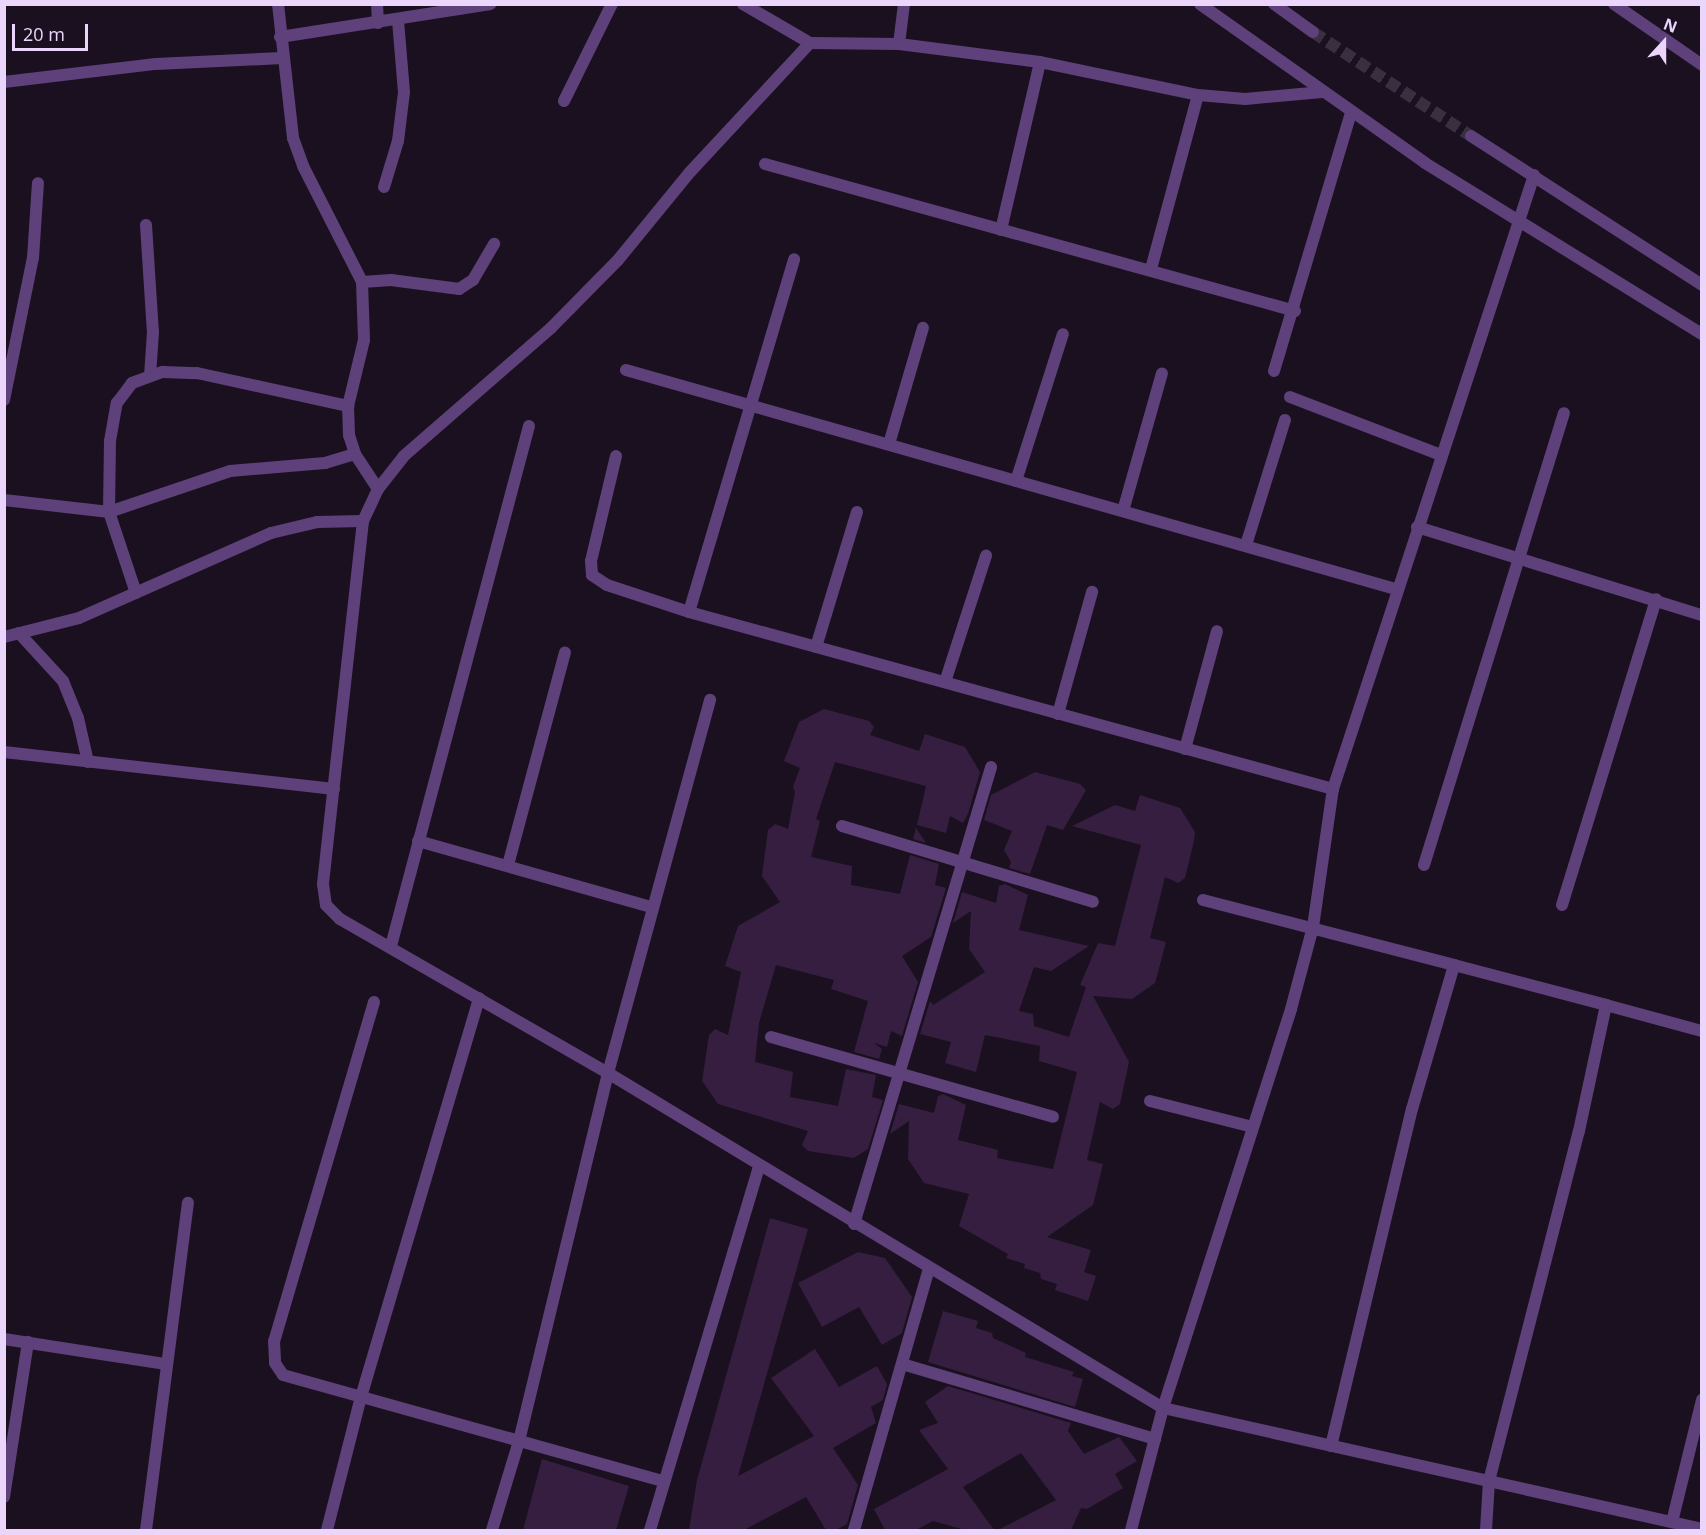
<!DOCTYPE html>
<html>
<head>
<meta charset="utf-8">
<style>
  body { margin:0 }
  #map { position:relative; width:1706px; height:1535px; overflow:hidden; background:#1b1020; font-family:"Open Sans",sans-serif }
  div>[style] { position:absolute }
  .building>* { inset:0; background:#351e3f }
  .tertiary-tunnel>* { height:12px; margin-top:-6px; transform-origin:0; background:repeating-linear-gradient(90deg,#3a2e41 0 12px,transparent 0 18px) }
  .minor>* { height:12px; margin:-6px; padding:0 6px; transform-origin:6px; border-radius:6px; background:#5e417a }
  .tertiary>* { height:12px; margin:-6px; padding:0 6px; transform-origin:6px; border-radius:6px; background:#5e417a }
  span { translate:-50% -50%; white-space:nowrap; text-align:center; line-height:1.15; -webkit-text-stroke:4.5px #1b1020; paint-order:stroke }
  .frame { position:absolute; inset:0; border:6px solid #ebd5fa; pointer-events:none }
  .north { position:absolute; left:1634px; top:12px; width:60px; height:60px; -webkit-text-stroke:4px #1b1020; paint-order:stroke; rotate:21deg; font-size:16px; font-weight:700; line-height:24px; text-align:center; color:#ebd5fa }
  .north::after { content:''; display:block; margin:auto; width:21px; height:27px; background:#ebd5fa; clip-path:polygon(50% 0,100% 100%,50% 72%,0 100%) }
  .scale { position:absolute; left:12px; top:24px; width:76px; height:27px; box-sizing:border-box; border:3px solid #ebd5fa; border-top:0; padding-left:8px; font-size:18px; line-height:21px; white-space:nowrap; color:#ebd5fa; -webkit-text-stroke:4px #1b1020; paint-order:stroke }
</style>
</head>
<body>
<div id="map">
  <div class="building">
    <i style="clip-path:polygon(824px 709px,869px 721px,874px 727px,870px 735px,919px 751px,925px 734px,965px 747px,980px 772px,968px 814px,963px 823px,950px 816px,946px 833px,917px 825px,926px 786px,835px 762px,816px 819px,820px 821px,811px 857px,852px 866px,851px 885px,900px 894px,910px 855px,939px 864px,935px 885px,946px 888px,931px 937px,902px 956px,918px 982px,902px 1036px,891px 1031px,887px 1047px,874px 1043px,882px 1049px,879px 1059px,854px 1052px,868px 1001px,831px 989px,834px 980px,776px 965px,759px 1023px,755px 1062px,793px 1072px,790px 1097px,838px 1106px,846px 1069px,876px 1075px,872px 1097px,883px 1100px,868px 1149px,854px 1158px,808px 1151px,802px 1145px,808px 1131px,718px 1104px,702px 1081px,709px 1035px,715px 1029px,728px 1035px,741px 972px,725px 966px,738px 926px,780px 902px,762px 876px,768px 830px,775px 824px,788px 829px,795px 792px,793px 787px,800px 768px,784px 761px,799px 722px)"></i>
    <i style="clip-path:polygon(1035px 772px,1080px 784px,1086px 790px,1063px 830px,1047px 825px,1030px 874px,1009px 868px,1011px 862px,1004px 850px,1012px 831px,984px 820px,991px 795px)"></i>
    <i style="clip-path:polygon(1140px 795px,1180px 808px,1195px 832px,1194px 841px,1185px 878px,1178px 883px,1165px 877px,1150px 938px,1166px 942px,1155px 983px,1132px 999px,1093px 996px,1129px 1062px,1120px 1104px,1113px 1109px,1100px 1102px,1087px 1160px,1103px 1164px,1093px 1205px,1047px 1237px,1091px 1250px,1084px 1272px,1096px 1276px,1088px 1301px,1055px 1290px,1057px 1284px,1041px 1279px,1040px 1273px,1024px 1268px,1025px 1264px,1006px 1258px,1008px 1254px,959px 1226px,969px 1194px,924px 1183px,908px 1159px,909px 1121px,890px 1134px,899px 1104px,934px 1113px,938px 1096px,943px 1094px,966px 1105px,958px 1140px,998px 1150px,997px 1158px,1053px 1169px,1077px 1072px,1039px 1061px,1040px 1046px,985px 1035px,976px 1072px,945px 1063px,951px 1042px,920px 1034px,930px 1001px,933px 1005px,985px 972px,969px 949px,971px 911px,953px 923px,962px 892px,996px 903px,999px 886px,1005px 884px,1028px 895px,1019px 930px,1089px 946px,1051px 971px,1034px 967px,1019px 1011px,1033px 1014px,1034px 1026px,1069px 1037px,1086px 987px,1080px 985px,1098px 943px,1115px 946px,1141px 845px,1072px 826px,1115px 805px,1135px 811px)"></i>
    <i style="clip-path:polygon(916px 828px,926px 843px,913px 839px)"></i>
    <i style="clip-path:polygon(770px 1218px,808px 1229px,738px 1476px,814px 1436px,771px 1378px,815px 1349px,839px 1387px,877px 1366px,887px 1384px,883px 1400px,871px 1407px,876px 1423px,833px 1448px,858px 1485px,847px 1524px,836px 1530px,826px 1530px,806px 1497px,744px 1530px,689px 1530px,697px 1480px)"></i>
    <i style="clip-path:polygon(858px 1252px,885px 1258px,912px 1297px,902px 1333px,882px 1345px,859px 1307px,822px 1327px,798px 1283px)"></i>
    <i style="clip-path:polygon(943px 1311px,978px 1321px,976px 1328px,992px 1333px,993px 1338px,1026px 1353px,1025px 1357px,1074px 1372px,1072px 1376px,1083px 1379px,1075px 1407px,928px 1362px)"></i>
    <i style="clip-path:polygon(948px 1386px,1071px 1423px,1068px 1431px,1084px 1454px,1119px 1437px,1137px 1461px,1115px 1474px,1123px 1488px,1087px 1509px,1081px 1508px,1071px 1530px,998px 1530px,1056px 1500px,1021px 1453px,963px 1487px,994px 1530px,965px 1530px,933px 1521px,916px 1530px,885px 1530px,874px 1509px,948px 1469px,919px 1430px,938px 1423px,925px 1402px)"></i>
    <i style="clip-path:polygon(542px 1459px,629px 1486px,616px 1530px,523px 1530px)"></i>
  </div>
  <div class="tertiary-tunnel">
    <i style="left:1313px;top:32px;width:189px;rotate:33.4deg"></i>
  </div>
  <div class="minor">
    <i style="left:278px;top:4px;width:135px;rotate:83.6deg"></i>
    <i style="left:293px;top:138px;width:30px;rotate:70deg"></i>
    <i style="left:303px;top:166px;width:130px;rotate:63deg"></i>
    <i style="left:362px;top:282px;width:58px;rotate:88deg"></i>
    <i style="left:364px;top:340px;width:68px;rotate:103.6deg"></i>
    <i style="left:348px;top:406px;width:29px;rotate:88deg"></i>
    <i style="left:349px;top:435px;width:20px;rotate:72deg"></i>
    <i style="left:355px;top:454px;width:42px;rotate:56.7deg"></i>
    <i style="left:377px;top:4px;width:19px;rotate:87deg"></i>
    <i style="left:743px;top:4px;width:78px;rotate:30.2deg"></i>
    <i style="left:1614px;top:4px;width:107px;rotate:34.7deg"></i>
    <i style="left:280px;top:37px;width:213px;rotate:-8.9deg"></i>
    <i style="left:899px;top:44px;width:40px;rotate:-82.9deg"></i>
    <i style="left:4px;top:82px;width:153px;rotate:-6.8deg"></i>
    <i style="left:156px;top:64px;width:126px;rotate:-2.7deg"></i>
    <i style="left:1322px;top:92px;width:77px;rotate:174.8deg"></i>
    <i style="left:1245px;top:99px;width:47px;rotate:-175.1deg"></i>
    <i style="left:1198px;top:95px;width:161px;rotate:-168.2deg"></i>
    <i style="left:1040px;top:62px;width:142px;rotate:-172.7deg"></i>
    <i style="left:899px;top:44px;width:89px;rotate:-179.4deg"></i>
    <i style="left:810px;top:43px;width:176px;rotate:132.9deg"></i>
    <i style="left:690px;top:172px;width:114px;rotate:129.3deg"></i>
    <i style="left:618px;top:260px;width:95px;rotate:134.6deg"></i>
    <i style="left:551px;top:328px;width:195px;rotate:139deg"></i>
    <i style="left:404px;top:456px;width:42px;rotate:128.2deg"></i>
    <i style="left:378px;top:489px;width:35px;rotate:115deg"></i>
    <i style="left:363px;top:521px;width:365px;rotate:96.3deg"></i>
    <i style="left:323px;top:884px;width:21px;rotate:82deg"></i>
    <i style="left:326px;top:905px;width:20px;rotate:45deg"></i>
    <i style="left:340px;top:919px;width:309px;rotate:29.9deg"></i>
    <i style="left:608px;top:1073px;width:648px;rotate:31.12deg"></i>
    <i style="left:1163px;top:1408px;width:552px;rotate:12.65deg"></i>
    <i style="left:564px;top:101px;width:108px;rotate:-63.7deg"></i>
    <i style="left:765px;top:164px;width:550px;rotate:15.5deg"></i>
    <i style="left:384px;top:187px;width:48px;rotate:-73.1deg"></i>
    <i style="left:398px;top:141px;width:49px;rotate:-83deg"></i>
    <i style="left:404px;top:92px;width:72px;rotate:-94.8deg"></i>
    <i style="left:146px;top:225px;width:107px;rotate:86.3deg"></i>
    <i style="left:153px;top:332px;width:44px;rotate:93.9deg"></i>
    <i style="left:1001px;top:230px;width:172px;rotate:-76.9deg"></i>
    <i style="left:1151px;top:269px;width:180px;rotate:-74.9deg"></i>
    <i style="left:362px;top:282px;width:29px;rotate:-4deg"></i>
    <i style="left:391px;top:280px;width:69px;rotate:7.5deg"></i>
    <i style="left:459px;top:289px;width:17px;rotate:-33deg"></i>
    <i style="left:473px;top:280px;width:42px;rotate:-59.7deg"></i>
    <i style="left:626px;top:370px;width:801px;rotate:15.88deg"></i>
    <i style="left:1274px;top:371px;width:269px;rotate:-73.4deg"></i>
    <i style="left:1290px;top:397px;width:162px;rotate:21deg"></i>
    <i style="left:4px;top:400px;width:145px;rotate:-78.5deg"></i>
    <i style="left:33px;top:258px;width:75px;rotate:-86.2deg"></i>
    <i style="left:889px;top:444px;width:121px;rotate:-73.7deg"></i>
    <i style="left:616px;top:456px;width:108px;rotate:103.4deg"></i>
    <i style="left:591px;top:561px;width:14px;rotate:86deg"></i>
    <i style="left:592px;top:575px;width:18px;rotate:34deg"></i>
    <i style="left:607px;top:585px;width:86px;rotate:18.2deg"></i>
    <i style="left:689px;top:612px;width:668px;rotate:15.37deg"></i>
    <i style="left:1016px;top:481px;width:154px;rotate:-72.3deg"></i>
    <i style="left:4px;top:500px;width:106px;rotate:6.5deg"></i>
    <i style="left:109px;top:512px;width:128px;rotate:-18.7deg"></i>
    <i style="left:230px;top:471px;width:95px;rotate:-4.8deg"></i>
    <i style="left:325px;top:463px;width:31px;rotate:-17deg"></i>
    <i style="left:1123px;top:511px;width:143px;rotate:-74.2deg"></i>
    <i style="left:1417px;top:527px;width:298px;rotate:17.2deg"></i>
    <i style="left:1246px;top:545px;width:131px;rotate:-72.7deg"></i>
    <i style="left:136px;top:593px;width:85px;rotate:-108.4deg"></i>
    <i style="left:109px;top:512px;width:71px;rotate:-89.2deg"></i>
    <i style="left:110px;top:441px;width:39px;rotate:-80deg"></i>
    <i style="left:117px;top:403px;width:25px;rotate:-53deg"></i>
    <i style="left:132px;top:383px;width:33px;rotate:-20deg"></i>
    <i style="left:163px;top:372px;width:34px;rotate:2deg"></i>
    <i style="left:197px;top:373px;width:155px;rotate:12.3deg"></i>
    <i style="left:689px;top:612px;width:368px;rotate:-73.4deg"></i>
    <i style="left:19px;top:633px;width:65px;rotate:47.5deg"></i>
    <i style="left:63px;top:681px;width:40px;rotate:68deg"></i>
    <i style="left:78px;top:718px;width:45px;rotate:77.2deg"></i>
    <i style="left:4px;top:637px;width:77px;rotate:-14.2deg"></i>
    <i style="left:79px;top:618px;width:210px;rotate:-23.9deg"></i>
    <i style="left:271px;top:533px;width:47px;rotate:-13.4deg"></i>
    <i style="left:317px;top:522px;width:46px;rotate:-1.2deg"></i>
    <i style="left:816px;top:647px;width:141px;rotate:-73.1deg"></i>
    <i style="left:945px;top:682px;width:133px;rotate:-72deg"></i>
    <i style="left:1058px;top:714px;width:127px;rotate:-74.4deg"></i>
    <i style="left:1185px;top:749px;width:122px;rotate:-74.8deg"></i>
    <i style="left:4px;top:752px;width:332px;rotate:6.4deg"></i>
    <i style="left:842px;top:826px;width:262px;rotate:16.8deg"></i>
    <i style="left:418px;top:841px;width:243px;rotate:15.8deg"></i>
    <i style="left:508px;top:865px;width:220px;rotate:-75deg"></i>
    <i style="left:1424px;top:865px;width:473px;rotate:-72.8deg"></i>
    <i style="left:1203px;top:900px;width:259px;rotate:14.5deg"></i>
    <i style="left:1562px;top:905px;width:320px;rotate:-72.9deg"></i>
    <i style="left:391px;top:946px;width:538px;rotate:-75.14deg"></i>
    <i style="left:374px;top:1002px;width:353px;rotate:106.4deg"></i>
    <i style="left:274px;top:1341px;width:22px;rotate:87deg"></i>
    <i style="left:275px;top:1363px;width:14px;rotate:56deg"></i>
    <i style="left:283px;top:1375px;width:395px;rotate:15.6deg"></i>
    <i style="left:771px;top:1037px;width:293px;rotate:15.8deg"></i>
    <i style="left:1150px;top:1101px;width:106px;rotate:14.2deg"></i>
    <i style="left:854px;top:1224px;width:477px;rotate:-73.3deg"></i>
    <i style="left:4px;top:1339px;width:164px;rotate:8.8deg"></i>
    <i style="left:902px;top:1364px;width:264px;rotate:16.5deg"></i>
    <i style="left:1331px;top:1446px;width:347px;rotate:-76.5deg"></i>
    <i style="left:1412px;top:1109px;width:150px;rotate:-73.7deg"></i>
    <i style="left:1454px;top:965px;width:157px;rotate:14.7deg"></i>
    <i style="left:4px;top:1497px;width:157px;rotate:-81.2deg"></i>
    <i style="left:1672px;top:1522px;width:126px;rotate:-76.2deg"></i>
    <i style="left:146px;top:1530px;width:330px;rotate:-82.7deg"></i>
    <i style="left:327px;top:1530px;width:137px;rotate:-75.7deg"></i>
    <i style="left:361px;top:1397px;width:416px;rotate:-73.5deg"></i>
    <i style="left:492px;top:1530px;width:93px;rotate:-73.1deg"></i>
    <i style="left:519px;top:1441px;width:379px;rotate:-76.4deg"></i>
    <i style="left:608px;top:1073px;width:387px;rotate:-74.7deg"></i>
    <i style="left:650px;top:1530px;width:379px;rotate:-73.3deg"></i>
    <i style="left:854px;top:1530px;width:272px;rotate:-74deg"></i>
    <i style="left:1131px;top:1530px;width:126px;rotate:-75.3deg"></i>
    <i style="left:1163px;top:1408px;width:419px;rotate:-72.2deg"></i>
    <i style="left:1291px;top:1009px;width:85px;rotate:-75deg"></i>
    <i style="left:1313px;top:927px;width:139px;rotate:-81.8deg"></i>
    <i style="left:1333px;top:789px;width:646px;rotate:-71.87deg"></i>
    <i style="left:1486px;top:1530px;width:49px;rotate:-86.5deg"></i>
    <i style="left:1489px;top:1481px;width:361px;rotate:-75.6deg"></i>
    <i style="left:1579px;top:1131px;width:129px;rotate:-77.9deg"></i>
    <i style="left:1606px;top:1005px;width:99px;rotate:15.2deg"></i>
  </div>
  <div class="tertiary">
    <i style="left:1200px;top:4px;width:276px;rotate:35.2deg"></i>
    <i style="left:1425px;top:163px;width:326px;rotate:31.7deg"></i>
    <i style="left:1274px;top:4px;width:48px;rotate:35.7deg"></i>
    <i style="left:1471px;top:136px;width:275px;rotate:32.8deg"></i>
  </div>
  <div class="frame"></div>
  <div class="north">N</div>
  <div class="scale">20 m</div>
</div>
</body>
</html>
